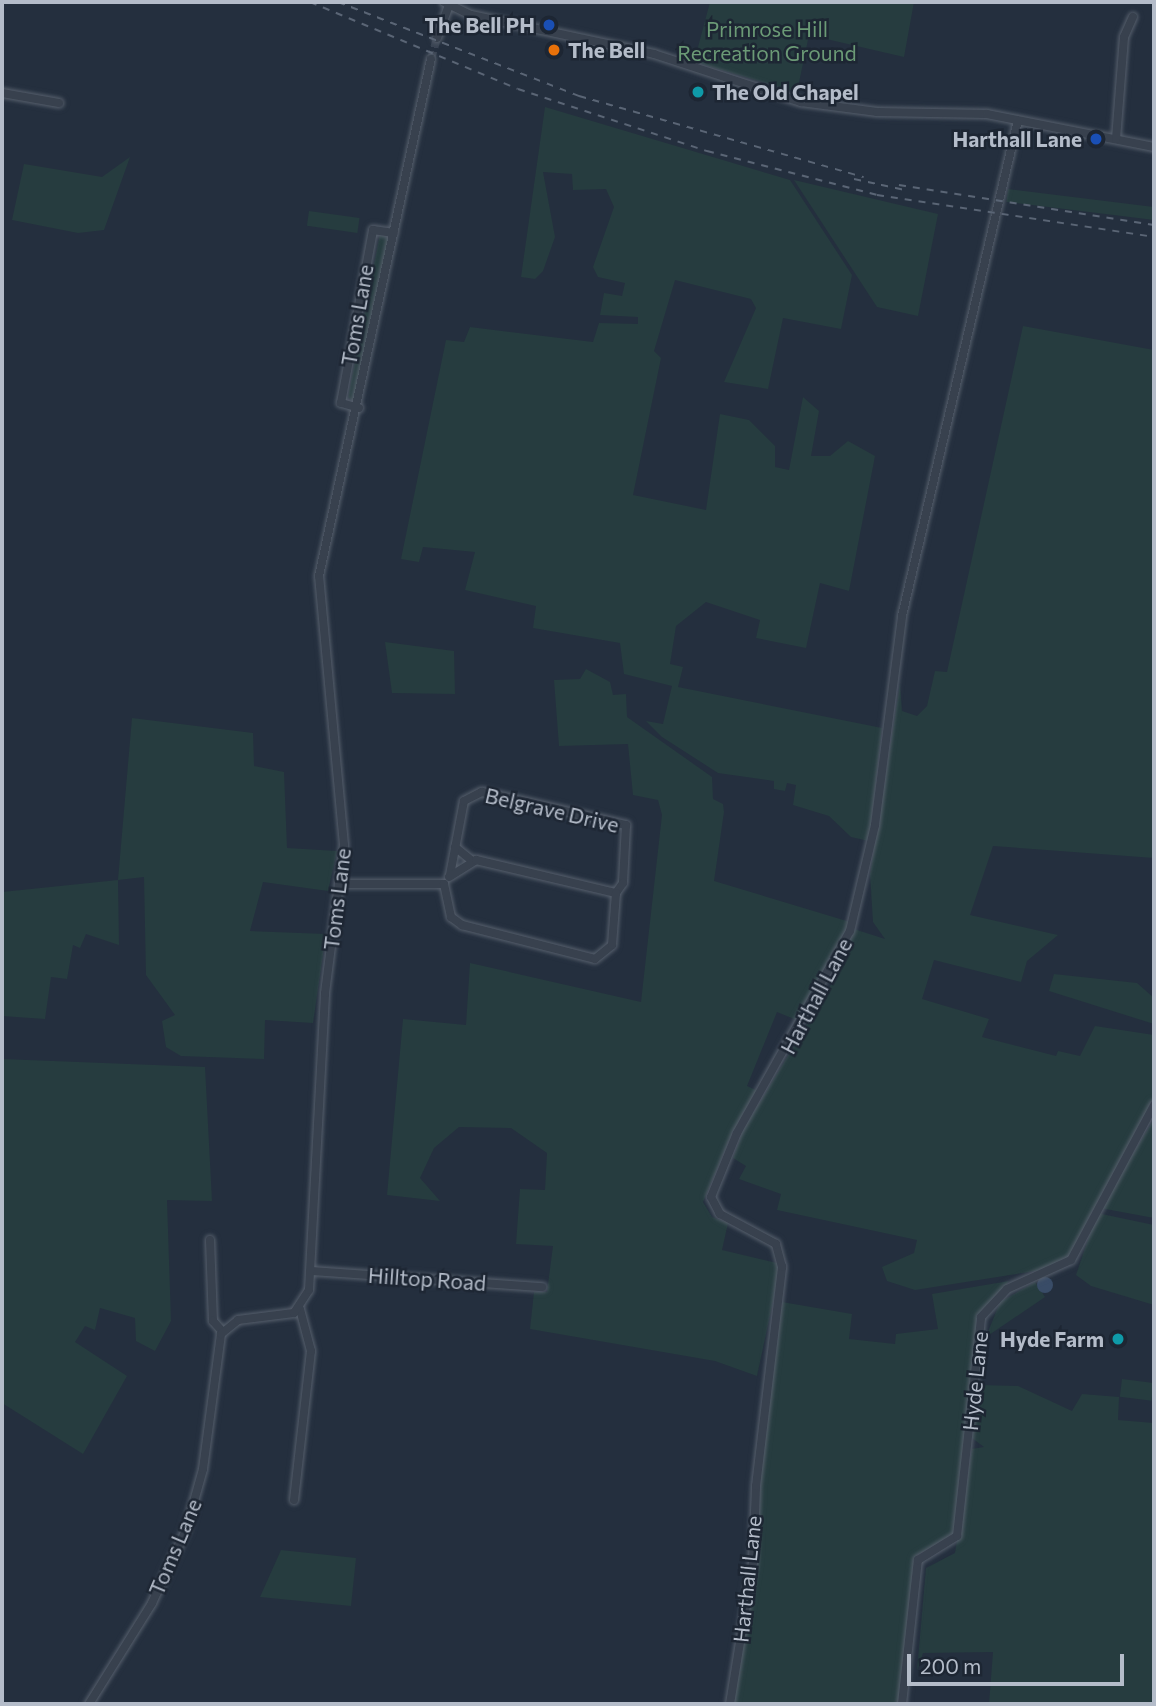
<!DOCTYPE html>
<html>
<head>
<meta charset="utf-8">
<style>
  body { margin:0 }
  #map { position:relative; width:1156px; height:1706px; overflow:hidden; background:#242f3e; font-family:Commissioner,sans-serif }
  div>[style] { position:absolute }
  .green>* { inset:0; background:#263c3f; transform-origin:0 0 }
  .water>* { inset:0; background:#394c67 }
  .round { border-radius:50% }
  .minor-tunnel>* { height:8px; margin-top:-4px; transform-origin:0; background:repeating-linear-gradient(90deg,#3a4453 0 8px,transparent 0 12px) }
  .roads { filter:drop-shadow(0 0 2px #565f6c) drop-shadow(0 0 2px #565f6c) }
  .minor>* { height:8px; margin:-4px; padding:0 4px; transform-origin:4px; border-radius:4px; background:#38414e }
  .rail>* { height:2px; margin-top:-1px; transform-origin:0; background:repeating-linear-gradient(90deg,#5a6575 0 7px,transparent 0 14px) }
  .dots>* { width:19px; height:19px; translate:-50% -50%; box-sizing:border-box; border:4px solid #1d2633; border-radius:50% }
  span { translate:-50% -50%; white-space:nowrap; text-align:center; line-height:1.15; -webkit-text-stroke:5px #1d2633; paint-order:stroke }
  .poi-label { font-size:21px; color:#b4bcc9; font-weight:700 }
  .right { translate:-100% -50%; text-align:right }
  .left { translate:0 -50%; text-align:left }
  .park-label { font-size:21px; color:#6b9a76 }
  .street-label { font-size:21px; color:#b4bcc9 }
  .frame { position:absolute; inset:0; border:4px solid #b4bcc9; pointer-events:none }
  .scale { position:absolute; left:907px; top:1654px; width:217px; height:32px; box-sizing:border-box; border:4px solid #b4bcc9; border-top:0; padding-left:9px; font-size:21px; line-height:24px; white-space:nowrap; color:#b4bcc9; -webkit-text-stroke:5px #1d2633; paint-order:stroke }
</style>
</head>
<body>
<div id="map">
  <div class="green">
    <i style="clip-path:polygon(710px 2px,914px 2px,904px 57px,809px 35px,797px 92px,694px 62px)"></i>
    <i style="clip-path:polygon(545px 107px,790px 180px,852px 275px,841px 329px,783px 318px,768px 389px,724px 382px,756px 308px,751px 299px,675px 280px,654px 351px,661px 358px,633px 495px,706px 510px,720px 414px,749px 420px,775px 446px,775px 467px,789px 470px,803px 397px,819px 411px,811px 456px,830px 456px,848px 441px,875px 456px,849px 591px,820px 583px,806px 648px,756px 638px,760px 620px,706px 602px,676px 626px,670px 664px,683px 667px,678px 687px,882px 728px,869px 841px,851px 837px,829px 816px,793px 805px,796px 785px,787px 783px,785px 791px,774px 789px,774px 781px,718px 773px,662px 737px,646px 721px,663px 724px,672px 686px,624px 674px,620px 643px,533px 628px,536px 606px,465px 590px,475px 552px,423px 547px,419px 562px,401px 559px,446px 340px,464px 342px,470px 327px,593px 342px,599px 323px,638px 324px,638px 317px,600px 315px,604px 293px,622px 296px,625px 283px,598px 277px,593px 267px,614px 207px,606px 189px,573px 190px,572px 174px,543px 172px,555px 237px,543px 271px,535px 279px,521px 277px)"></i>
    <i style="clip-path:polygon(130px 157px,104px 230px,78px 233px,12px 220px,24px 164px,102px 177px)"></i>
    <i style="clip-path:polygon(794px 180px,938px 214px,918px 316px,877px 307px)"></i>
    <i style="left:1008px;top:189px;width:147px;height:13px;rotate:7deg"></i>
    <i style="left:309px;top:211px;width:51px;height:15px;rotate:8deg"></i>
    <i style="clip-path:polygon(380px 234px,389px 239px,355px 403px,348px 397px)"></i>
    <i style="clip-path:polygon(1023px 326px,1154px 350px,1154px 858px,993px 846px,970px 915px,1058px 935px,1027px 961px,1021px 982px,934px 960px,922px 999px,989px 1019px,982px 1037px,1056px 1056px,1058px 1051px,1080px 1056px,1095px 1026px,1154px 1035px,1154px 1100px,1072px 1255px,1054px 1268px,915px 1290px,887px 1281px,882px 1267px,914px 1253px,917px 1240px,777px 1210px,781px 1194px,739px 1179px,746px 1166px,733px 1158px,743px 1130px,832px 983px,854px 929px,885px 939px,873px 922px,870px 874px,900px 684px,902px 711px,917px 716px,927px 706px,935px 671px,947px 672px)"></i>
    <i style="clip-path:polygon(385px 642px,454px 651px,455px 694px,392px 693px)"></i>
    <i style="clip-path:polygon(586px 669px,610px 682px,613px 695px,626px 694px,627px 717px,712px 777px,713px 799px,723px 804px,724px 812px,714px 881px,850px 922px,799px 1021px,777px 1012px,747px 1086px,760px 1092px,733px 1131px,703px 1202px,712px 1217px,728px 1223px,722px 1250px,781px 1264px,757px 1376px,715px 1361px,530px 1329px,534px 1292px,547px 1292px,553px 1246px,516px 1244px,520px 1189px,545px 1190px,547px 1153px,511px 1128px,459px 1127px,434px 1148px,420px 1178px,440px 1201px,387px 1195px,403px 1019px,466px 1025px,470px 963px,641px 1002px,662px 815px,658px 800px,633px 795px,628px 744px,559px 746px,554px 680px,580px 679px)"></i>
    <i style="clip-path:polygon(132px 718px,253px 733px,254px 766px,284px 772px,287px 848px,337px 851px,328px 891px,263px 882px,250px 931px,326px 934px,313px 1023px,265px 1020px,264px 1059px,181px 1056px,166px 1047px,162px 1021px,175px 1015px,146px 975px,144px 877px,118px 880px,119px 945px,86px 934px,80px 948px,73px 945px,67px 979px,51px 977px,45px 1019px,2px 1016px,2px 892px,118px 880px)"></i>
    <i style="clip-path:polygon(1054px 974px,1137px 983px,1154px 998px,1154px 1024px,1049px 991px)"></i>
    <i style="clip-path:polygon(2px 1059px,205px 1067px,212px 1201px,167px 1200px,171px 1321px,155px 1351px,136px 1341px,135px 1318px,100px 1308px,95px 1330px,85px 1326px,75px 1342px,127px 1376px,83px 1454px,2px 1403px)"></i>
    <i style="clip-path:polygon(1154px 1118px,1154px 1218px,1100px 1208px,1151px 1124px)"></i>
    <i style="clip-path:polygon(1097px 1213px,1154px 1225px,1154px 1305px,1091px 1286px,1076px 1275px)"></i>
    <i style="clip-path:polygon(1009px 1281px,978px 1318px,956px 1525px,952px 1540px,916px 1555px,909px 1656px,898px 1704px,733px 1704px,758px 1561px,761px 1464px,782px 1302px,852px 1314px,849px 1339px,895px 1344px,896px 1334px,938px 1329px,932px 1294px)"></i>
    <i style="clip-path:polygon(1035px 1282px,1045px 1297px,986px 1337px,1000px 1302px)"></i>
    <i style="left:1122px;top:1379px;width:32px;height:18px;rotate:7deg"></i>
    <i style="clip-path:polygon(980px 1385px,1018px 1386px,1072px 1411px,1082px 1394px,1119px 1397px,1118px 1420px,1154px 1423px,1154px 1704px,989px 1704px,993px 1652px,923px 1653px,917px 1671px,926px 1568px,955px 1553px,972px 1449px,984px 1447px,972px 1438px)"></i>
    <i style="clip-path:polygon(281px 1550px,356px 1558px,351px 1606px,260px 1597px)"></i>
  </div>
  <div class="water">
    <i class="round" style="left:1037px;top:1277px;width:16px;height:16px"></i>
  </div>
  <div class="minor-tunnel">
    <i style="left:431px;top:59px;width:22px;rotate:-74deg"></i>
  </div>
  <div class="roads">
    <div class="minor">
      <i style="left:444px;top:2px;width:30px;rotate:26deg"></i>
      <i style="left:471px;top:15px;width:187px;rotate:12deg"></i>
      <i style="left:654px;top:54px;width:155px;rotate:18.1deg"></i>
      <i style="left:801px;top:102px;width:77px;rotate:7.5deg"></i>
      <i style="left:877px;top:112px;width:110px;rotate:1deg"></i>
      <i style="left:987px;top:114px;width:170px;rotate:11.2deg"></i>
      <i style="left:437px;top:38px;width:35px;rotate:-70deg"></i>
      <i style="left:2px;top:93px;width:58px;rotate:10deg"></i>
      <i style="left:1116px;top:139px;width:102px;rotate:-85.5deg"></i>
      <i style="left:1124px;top:37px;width:22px;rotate:-66deg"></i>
      <i style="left:359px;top:408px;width:19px;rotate:-164deg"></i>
      <i style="left:341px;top:403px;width:176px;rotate:-79.5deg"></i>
      <i style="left:373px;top:230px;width:21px;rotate:8deg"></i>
      <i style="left:455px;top:847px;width:22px;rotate:39deg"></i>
      <i style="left:450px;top:875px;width:75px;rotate:-79.3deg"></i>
      <i style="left:464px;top:801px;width:20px;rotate:-27deg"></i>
      <i style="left:482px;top:792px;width:148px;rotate:12.9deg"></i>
      <i style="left:626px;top:825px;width:58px;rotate:93deg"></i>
      <i style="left:623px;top:883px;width:12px;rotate:125deg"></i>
      <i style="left:449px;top:877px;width:32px;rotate:-32deg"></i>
      <i style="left:476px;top:860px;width:144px;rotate:13.3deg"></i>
      <i style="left:341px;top:884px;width:103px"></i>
      <i style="left:444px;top:884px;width:34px;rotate:78deg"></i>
      <i style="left:451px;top:917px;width:14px;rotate:36deg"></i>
      <i style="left:462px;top:925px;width:137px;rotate:14.3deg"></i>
      <i style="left:595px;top:959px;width:22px;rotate:-39deg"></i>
      <i style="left:612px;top:945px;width:52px;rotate:-85.6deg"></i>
      <i style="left:210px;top:1240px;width:81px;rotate:87.9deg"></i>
      <i style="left:213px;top:1321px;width:15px;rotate:48deg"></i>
      <i style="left:312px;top:1271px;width:231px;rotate:4deg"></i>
      <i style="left:294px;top:1500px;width:150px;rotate:-83.5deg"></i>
      <i style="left:311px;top:1351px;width:43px;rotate:-104.7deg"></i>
      <i style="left:89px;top:1704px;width:119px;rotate:-58deg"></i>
      <i style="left:152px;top:1603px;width:81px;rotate:-65deg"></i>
      <i style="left:186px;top:1530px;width:63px;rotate:-74.4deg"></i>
      <i style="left:203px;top:1469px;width:136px;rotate:-82.4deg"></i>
      <i style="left:221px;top:1334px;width:22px;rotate:-39deg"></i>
      <i style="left:238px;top:1320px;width:56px;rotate:-7.1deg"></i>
      <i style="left:294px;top:1313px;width:27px;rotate:-57deg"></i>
      <i style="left:309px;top:1290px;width:297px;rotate:-86.9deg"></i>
      <i style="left:325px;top:993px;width:149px;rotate:-82.7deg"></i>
      <i style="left:344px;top:845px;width:270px;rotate:-95.3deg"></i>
      <i style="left:319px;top:576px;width:529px;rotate:-77.78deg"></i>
      <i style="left:730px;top:1704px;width:144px;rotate:-80.8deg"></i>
      <i style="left:753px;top:1562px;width:76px;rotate:-87.7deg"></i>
      <i style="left:756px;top:1486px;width:221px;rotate:-83.2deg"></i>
      <i style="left:782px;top:1267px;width:24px;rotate:-105deg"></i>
      <i style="left:776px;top:1244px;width:64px;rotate:-151.8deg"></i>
      <i style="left:720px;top:1214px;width:19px;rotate:-118deg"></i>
      <i style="left:711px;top:1197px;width:69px;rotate:-67.9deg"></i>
      <i style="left:737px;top:1133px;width:231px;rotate:-60.8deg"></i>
      <i style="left:850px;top:931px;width:109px;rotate:-76.7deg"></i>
      <i style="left:875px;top:825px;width:211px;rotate:-82.6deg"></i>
      <i style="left:902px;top:616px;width:509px;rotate:-76.84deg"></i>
      <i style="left:902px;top:1704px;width:145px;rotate:-83.7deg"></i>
      <i style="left:918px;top:1560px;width:46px;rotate:-31.6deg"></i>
      <i style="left:957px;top:1536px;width:220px;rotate:-83.7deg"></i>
      <i style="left:981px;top:1317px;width:38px;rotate:-47deg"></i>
      <i style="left:1007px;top:1289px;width:70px;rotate:-24.4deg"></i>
      <i style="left:1071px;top:1260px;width:176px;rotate:-61.8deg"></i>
    </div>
  </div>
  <div class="rail">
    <i style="left:310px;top:2px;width:225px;rotate:22.7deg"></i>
    <i style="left:518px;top:89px;width:199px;rotate:18.2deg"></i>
    <i style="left:707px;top:151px;width:176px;rotate:14.5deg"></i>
    <i style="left:877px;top:195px;width:280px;rotate:8.6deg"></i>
    <i style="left:338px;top:2px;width:259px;rotate:21.3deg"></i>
    <i style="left:579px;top:96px;width:296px;rotate:15.9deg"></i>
    <i style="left:854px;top:179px;width:52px;rotate:12.2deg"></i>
    <i style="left:899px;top:185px;width:258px;rotate:8.9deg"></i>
  </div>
  <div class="dots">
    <i style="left:549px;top:25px;background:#1a4fb4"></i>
    <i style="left:554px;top:50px;background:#e8710a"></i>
    <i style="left:698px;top:92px;background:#0f9aa8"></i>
    <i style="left:1096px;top:139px;background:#1a4fb4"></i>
    <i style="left:1118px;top:1339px;background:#0f9aa8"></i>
  </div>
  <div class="poi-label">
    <span class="right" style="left:535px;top:25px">The Bell PH</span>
    <span class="left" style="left:568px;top:50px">The Bell</span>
    <span class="left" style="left:712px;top:92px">The Old Chapel</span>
    <span class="right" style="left:1082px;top:139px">Harthall Lane</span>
    <span class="right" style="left:1104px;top:1339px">Hyde Farm</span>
  </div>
  <div class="park-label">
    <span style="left:767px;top:41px">Primrose Hill<br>Recreation Ground</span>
  </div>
  <div class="street-label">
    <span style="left:357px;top:315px;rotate:-80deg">Toms Lane</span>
    <span style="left:552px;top:810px;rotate:13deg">Belgrave Drive</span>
    <span style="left:337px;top:899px;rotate:-83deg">Toms Lane</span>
    <span style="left:816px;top:996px;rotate:-62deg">Harthall Lane</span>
    <span style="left:427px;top:1279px;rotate:4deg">Hilltop Road</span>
    <span style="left:975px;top:1381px;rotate:-84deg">Hyde Lane</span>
    <span style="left:175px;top:1547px;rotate:-67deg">Toms Lane</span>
    <span style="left:747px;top:1579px;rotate:-84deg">Harthall Lane</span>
  </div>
  <div class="frame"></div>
  <div class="scale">200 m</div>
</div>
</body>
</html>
